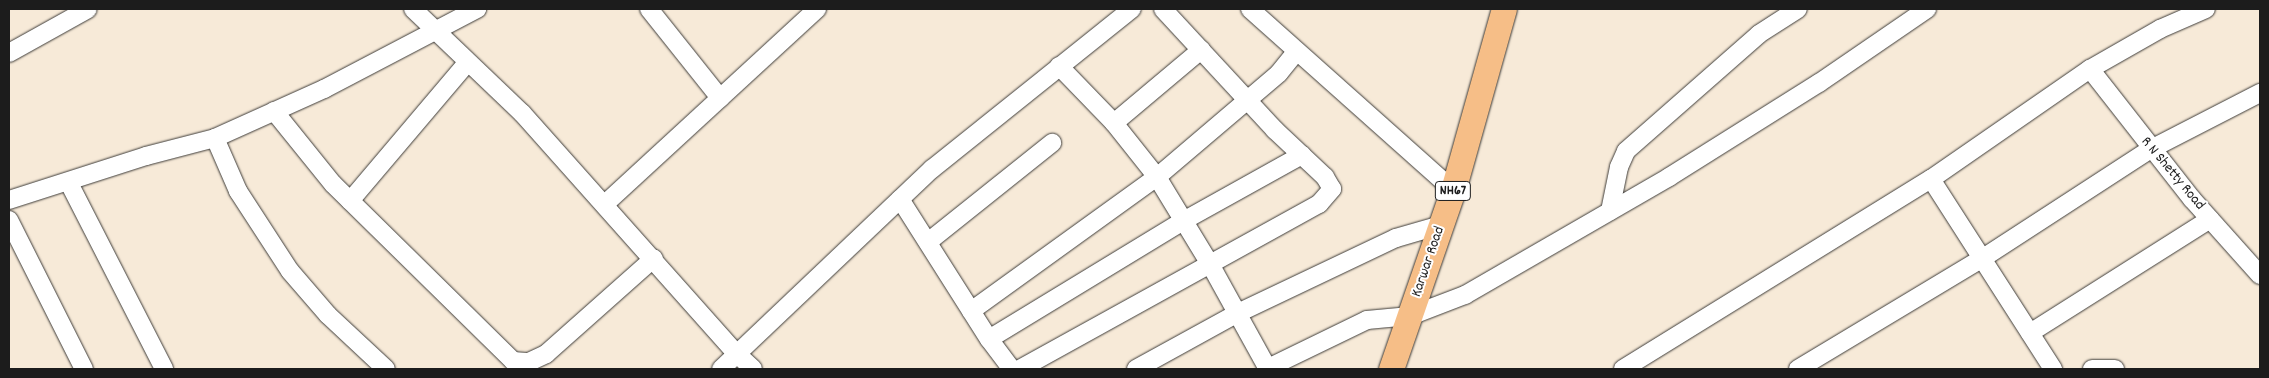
<!DOCTYPE html>
<html>
<head>
<meta charset="utf-8">
<style>
  body { margin:0 }
  #map { position:relative; width:2269px; height:378px; overflow:hidden; background:#f7ead8; font-family:Dekko,sans-serif }
  div>[style] { position:absolute }
  .roads { filter:drop-shadow(0 0 1px #3d3b38) drop-shadow(0 0 1px #3d3b38) }
  .minor>* { height:18px; margin:-9px; padding:0 9px; transform-origin:9px; border-radius:9px; background:#fff }
  .highway>* { height:25px; margin:-12.5px; padding:0 12.5px; transform-origin:12.5px; border-radius:12.5px; background:#f6be87 }
  span { translate:-50% -50%; white-space:nowrap; text-align:center; line-height:1.15; -webkit-text-stroke:4px #fff; paint-order:stroke }
  .shield-label span { padding:1px 4px; background:#fff; border:1px solid; border-radius:4px; -webkit-text-stroke-width:0 }
  .shield-label { font-size:14px; color:#1c1c1c; font-weight:700 }
  .street-label { font-size:15px; color:#1c1c1c }
  .frame { position:absolute; inset:0; border:10px solid #1c1c1c; pointer-events:none }
</style>
</head>
<body>
<div id="map">
  <div class="roads">
    <div class="minor">
      <i style="left:413px;top:9px;width:151px;rotate:43.7deg"></i>
      <i style="left:522px;top:113px;width:322px;rotate:48.3deg"></i>
      <i style="left:736px;top:353px;width:23px;rotate:43deg"></i>
      <i style="left:649px;top:9px;width:114px;rotate:51.4deg"></i>
      <i style="left:1250px;top:9px;width:272px;rotate:41.7deg"></i>
      <i style="left:9px;top:53px;width:90px;rotate:-29.1deg"></i>
      <i style="left:1059px;top:66px;width:79px;rotate:46deg"></i>
      <i style="left:1114px;top:123px;width:69px;rotate:51.5deg"></i>
      <i style="left:1157px;top:177px;width:102px;rotate:58.7deg"></i>
      <i style="left:1210px;top:264px;width:120px;rotate:61.1deg"></i>
      <i style="left:2090px;top:69px;width:165px;rotate:51.9deg"></i>
      <i style="left:2192px;top:199px;width:102px;rotate:48.2deg"></i>
      <i style="left:274px;top:111px;width:94px;rotate:51.1deg"></i>
      <i style="left:333px;top:184px;width:252px;rotate:44.5deg"></i>
      <i style="left:513px;top:361px;width:16px;rotate:4deg"></i>
      <i style="left:529px;top:362px;width:19px;rotate:-25deg"></i>
      <i style="left:546px;top:354px;width:144px;rotate:-41.6deg"></i>
      <i style="left:1114px;top:123px;width:114px;rotate:-40deg"></i>
      <i style="left:215px;top:138px;width:58px;rotate:66.5deg"></i>
      <i style="left:238px;top:191px;width:95px;rotate:57deg"></i>
      <i style="left:290px;top:271px;width:58px;rotate:49.2deg"></i>
      <i style="left:328px;top:315px;width:79px;rotate:43deg"></i>
      <i style="left:1931px;top:179px;width:226px;rotate:57.3deg"></i>
      <i style="left:69px;top:183px;width:209px;rotate:62.9deg"></i>
      <i style="left:900px;top:199px;width:166px;rotate:57.6deg"></i>
      <i style="left:989px;top:339px;width:38px;rotate:53deg"></i>
      <i style="left:9px;top:200px;width:144px;rotate:-17.8deg"></i>
      <i style="left:146px;top:156px;width:71px;rotate:-14.6deg"></i>
      <i style="left:215px;top:138px;width:120px;rotate:-24.2deg"></i>
      <i style="left:324px;top:89px;width:173px;rotate:-27.6deg"></i>
      <i style="left:350px;top:201px;width:182px;rotate:-49.7deg"></i>
      <i style="left:606px;top:203px;width:287px;rotate:-42.6deg"></i>
      <i style="left:1610px;top:211px;width:45px;rotate:-78.4deg"></i>
      <i style="left:1619px;top:167px;width:17px;rotate:-66deg"></i>
      <i style="left:1626px;top:151px;width:177px;rotate:-41.3deg"></i>
      <i style="left:1759px;top:34px;width:46px;rotate:-32.7deg"></i>
      <i style="left:9px;top:220px;width:167px;rotate:63.3deg"></i>
      <i style="left:928px;top:242px;width:159px;rotate:-38.6deg"></i>
      <i style="left:971px;top:311px;width:229px;rotate:-35.8deg"></i>
      <i style="left:1157px;top:177px;width:160px;rotate:-40.4deg"></i>
      <i style="left:1279px;top:73px;width:28px;rotate:-51deg"></i>
      <i style="left:2030px;top:333px;width:213px;rotate:-32.3deg"></i>
      <i style="left:989px;top:339px;width:229px;rotate:-31.3deg"></i>
      <i style="left:1185px;top:220px;width:134px;rotate:-29.1deg"></i>
      <i style="left:721px;top:369px;width:291px;rotate:-43.5deg"></i>
      <i style="left:932px;top:169px;width:256px;rotate:-38.7deg"></i>
      <i style="left:1020px;top:369px;width:342px;rotate:-28.9deg"></i>
      <i style="left:1319px;top:204px;width:20px;rotate:-49deg"></i>
      <i style="left:1332px;top:189px;width:14px;rotate:-120deg"></i>
      <i style="left:1325px;top:177px;width:69px;rotate:-136.8deg"></i>
      <i style="left:1275px;top:130px;width:165px;rotate:-132.8deg"></i>
      <i style="left:1136px;top:369px;width:116px;rotate:-28.8deg"></i>
      <i style="left:1238px;top:313px;width:175px;rotate:-25.4deg"></i>
      <i style="left:1396px;top:238px;width:47px;rotate:-16.1deg"></i>
      <i style="left:1266px;top:369px;width:112px;rotate:-25.9deg"></i>
      <i style="left:1367px;top:320px;width:43px;rotate:-5.3deg"></i>
      <i style="left:1410px;top:316px;width:59px;rotate:-20.9deg"></i>
      <i style="left:1465px;top:295px;width:236px;rotate:-30deg"></i>
      <i style="left:1669px;top:177px;width:177px;rotate:-32.1deg"></i>
      <i style="left:1819px;top:83px;width:131px;rotate:-34.4deg"></i>
      <i style="left:1623px;top:369px;width:362px;rotate:-31.7deg"></i>
      <i style="left:1931px;top:179px;width:193px;rotate:-34.7deg"></i>
      <i style="left:2090px;top:69px;width:81px;rotate:-29.7deg"></i>
      <i style="left:2160px;top:29px;width:50px;rotate:-23.5deg"></i>
      <i style="left:1798px;top:369px;width:216px;rotate:-31deg"></i>
      <i style="left:1983px;top:258px;width:200px;rotate:-33deg"></i>
      <i style="left:2151px;top:149px;width:123px;rotate:-27.2deg"></i>
      <i style="left:2092px;top:369px;width:23px"></i>
    </div>
    <div class="highway">
      <i style="left:1391px;top:369px;width:189px;rotate:-70.9deg"></i>
      <i style="left:1453px;top:190px;width:188px;rotate:-74.3deg"></i>
    </div>
  </div>
  <div class="shield-label">
    <span style="left:1453px;top:191px">NH67</span>
  </div>
  <div class="street-label">
    <span style="left:2172px;top:174px;rotate:50deg">R N Shetty Road</span>
    <span style="left:1429px;top:262px;rotate:-71deg">Karwar Road</span>
  </div>
  <div class="frame"></div>
</div>
</body>
</html>
